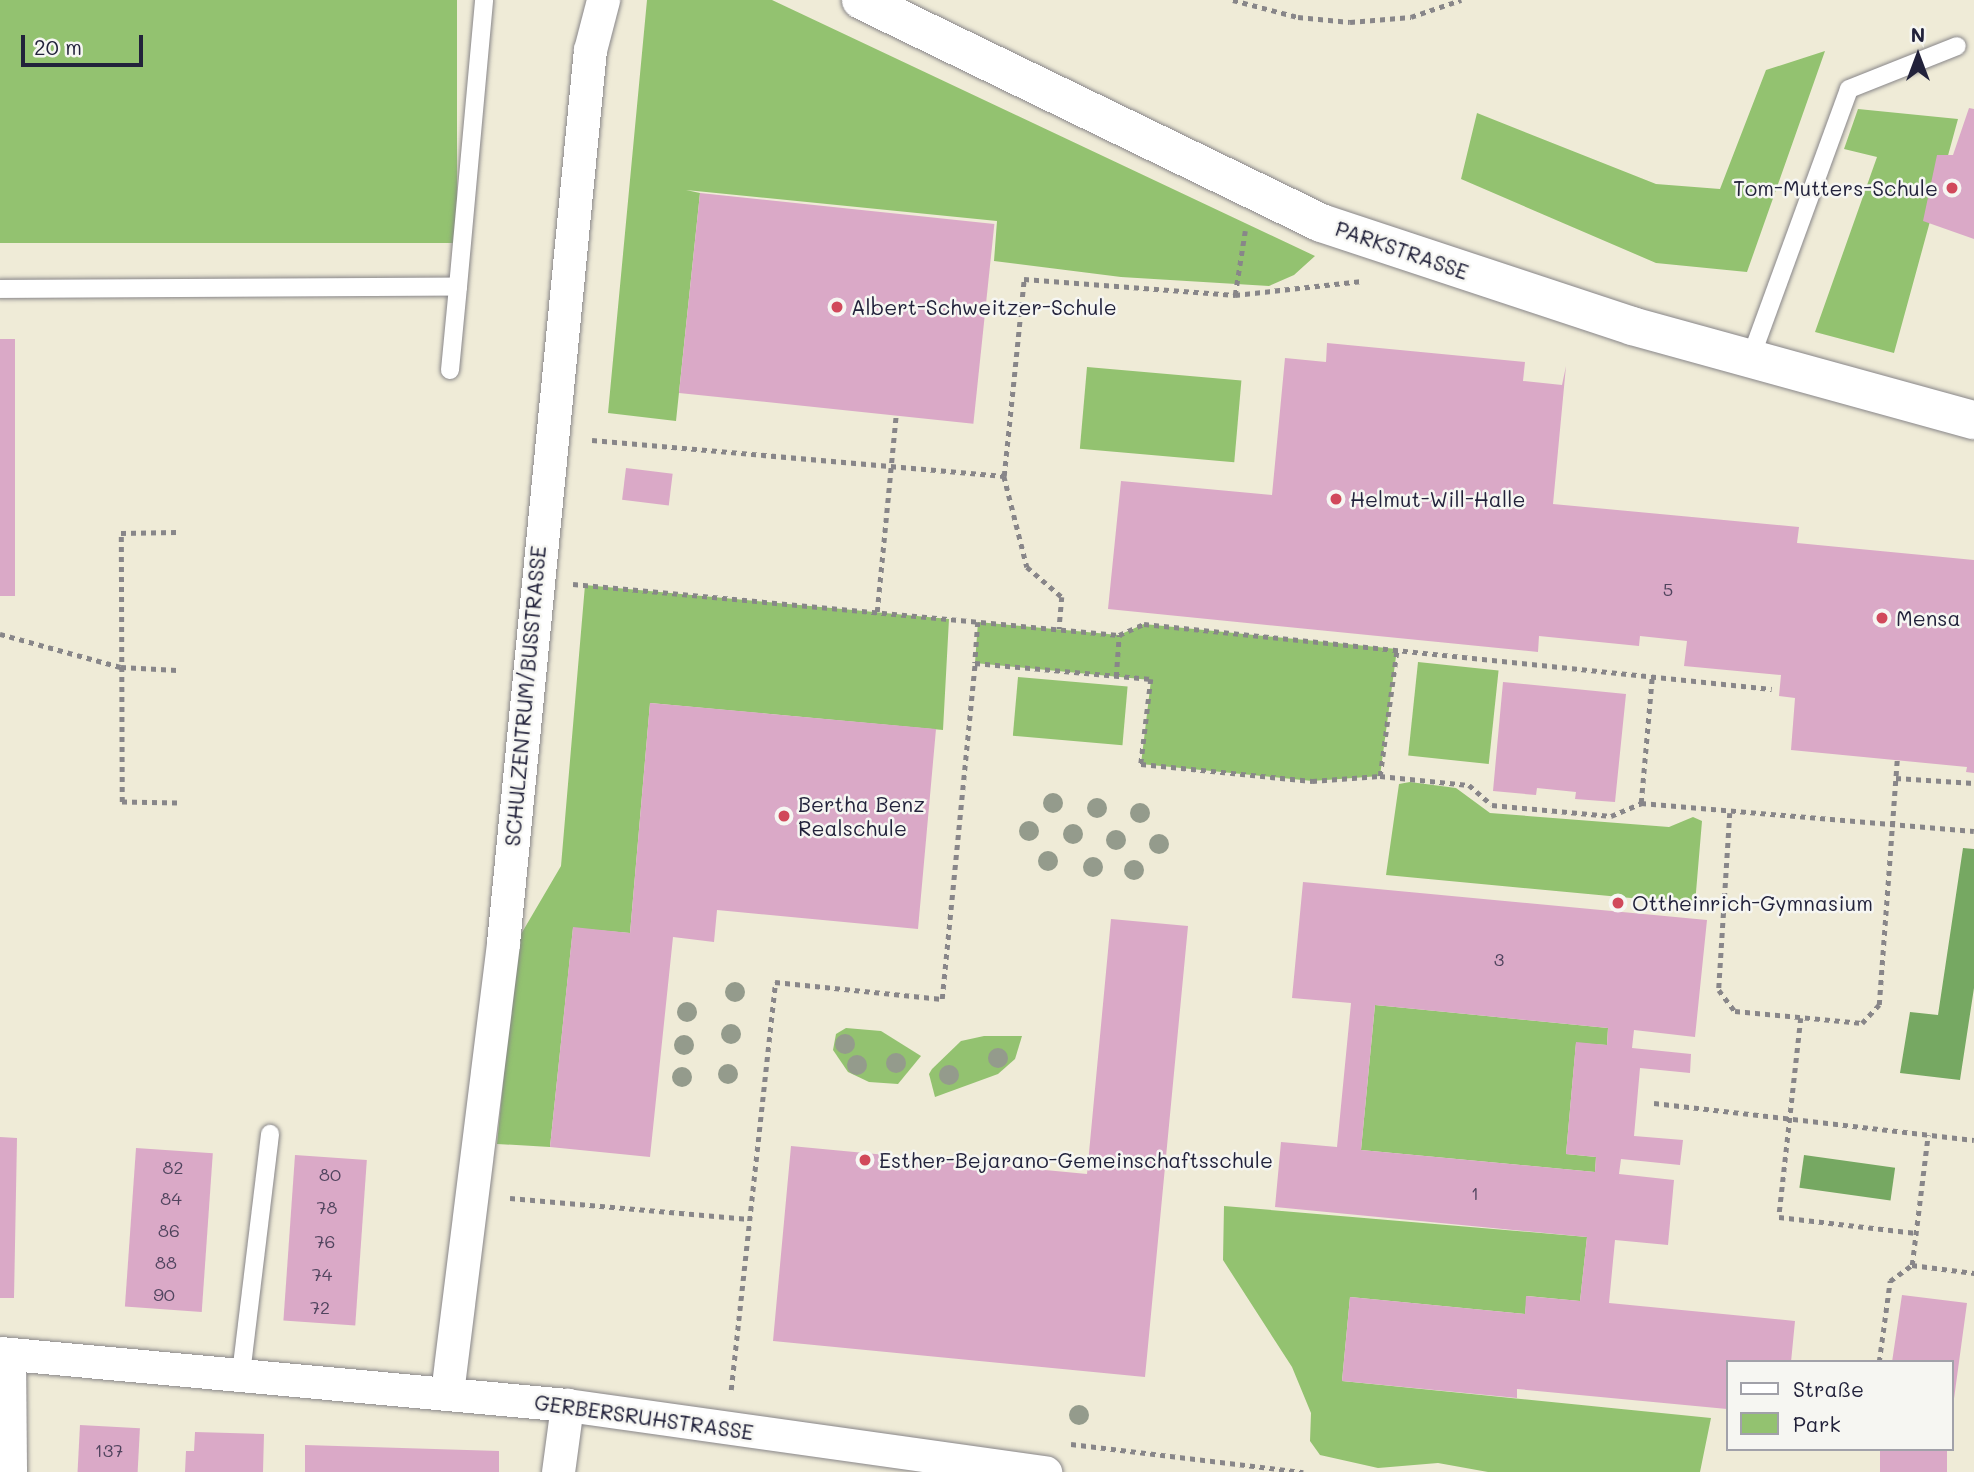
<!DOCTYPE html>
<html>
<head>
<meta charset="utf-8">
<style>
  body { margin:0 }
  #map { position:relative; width:1974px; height:1472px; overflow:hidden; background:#efebd7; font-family:Mali,sans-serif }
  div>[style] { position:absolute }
  .green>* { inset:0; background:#93c270; transform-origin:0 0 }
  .forest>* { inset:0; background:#76a862; transform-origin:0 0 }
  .building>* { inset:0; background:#daa9c7; transform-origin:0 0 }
  .path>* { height:4.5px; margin-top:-2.25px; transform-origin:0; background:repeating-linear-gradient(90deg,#888689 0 5px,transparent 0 10px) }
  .roads { filter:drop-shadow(0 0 2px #888689) drop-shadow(0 0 2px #888689) }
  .lane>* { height:18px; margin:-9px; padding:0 9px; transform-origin:9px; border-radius:9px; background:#fff }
  .street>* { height:33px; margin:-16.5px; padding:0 16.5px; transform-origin:16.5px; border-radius:16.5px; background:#fff }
  .secondary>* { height:38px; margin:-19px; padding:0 19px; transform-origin:19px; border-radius:19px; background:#fff }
  .trees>* { width:20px; height:20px; margin:-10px; border-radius:50%; background:#949b8c }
  .dots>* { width:19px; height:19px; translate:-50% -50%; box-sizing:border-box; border:4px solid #f6f6f2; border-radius:50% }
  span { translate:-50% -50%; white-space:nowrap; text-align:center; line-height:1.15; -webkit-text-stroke:5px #f6f6f2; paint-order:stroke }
  .number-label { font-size:18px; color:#50445e }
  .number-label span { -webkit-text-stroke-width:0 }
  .poi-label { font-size:21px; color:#22223b }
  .right { translate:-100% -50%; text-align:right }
  .left { translate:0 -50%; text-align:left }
  .street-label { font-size:21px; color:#22223b }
  .legend { position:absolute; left:1726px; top:1360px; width:228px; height:91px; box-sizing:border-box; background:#f6f6f2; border:2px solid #a1a1a9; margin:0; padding:9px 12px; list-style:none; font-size:21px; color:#22223b }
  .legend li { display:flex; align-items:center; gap:14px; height:35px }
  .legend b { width:35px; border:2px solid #a1a1a9 }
  .north { position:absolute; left:1883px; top:21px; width:70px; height:70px; -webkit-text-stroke:5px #f6f6f2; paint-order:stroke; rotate:0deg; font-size:19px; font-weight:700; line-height:28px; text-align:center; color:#22223b }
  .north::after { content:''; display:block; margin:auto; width:24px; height:32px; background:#22223b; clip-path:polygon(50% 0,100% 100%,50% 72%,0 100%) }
  .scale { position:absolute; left:21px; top:35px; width:122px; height:32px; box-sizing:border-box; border:4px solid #22223b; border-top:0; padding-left:9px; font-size:21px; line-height:24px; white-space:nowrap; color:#22223b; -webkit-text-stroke:5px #f6f6f2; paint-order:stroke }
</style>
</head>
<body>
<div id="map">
  <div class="green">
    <i style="left:0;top:0;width:457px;height:243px"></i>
    <i style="clip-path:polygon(647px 0,772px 0,1315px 256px,1294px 275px,1269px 286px,1121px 277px,994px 261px,997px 221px,686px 190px,700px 193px,676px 421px,608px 413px)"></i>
    <i style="clip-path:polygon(1825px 51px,1747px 272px,1656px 263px,1461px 179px,1477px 113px,1656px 184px,1720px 189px,1766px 70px)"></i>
    <i style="clip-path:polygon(1858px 109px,1958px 119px,1894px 353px,1815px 332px,1877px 157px,1844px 149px)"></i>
    <i style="left:1087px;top:367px;width:155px;height:82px;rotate:5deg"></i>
    <i style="clip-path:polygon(585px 585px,949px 619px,943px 730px,650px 703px,630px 933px,573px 928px,550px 1147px,497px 1144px,517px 941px,561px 866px)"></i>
    <i style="clip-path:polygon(978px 622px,1119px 635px,1144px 624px,1397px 649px,1380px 776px,1312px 781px,1141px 764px,1151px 680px,975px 663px)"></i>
    <i style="left:1418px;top:662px;width:81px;height:94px;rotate:6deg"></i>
    <i style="left:1018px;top:677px;width:110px;height:59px;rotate:5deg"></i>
    <i style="clip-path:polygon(1410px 782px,1456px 788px,1490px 813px,1669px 827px,1693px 817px,1702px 821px,1695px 904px,1386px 875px,1399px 784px)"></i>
    <i style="clip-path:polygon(1375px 1005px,1608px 1028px,1607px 1045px,1576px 1043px,1566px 1154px,1596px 1157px,1595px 1172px,1361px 1150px)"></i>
    <i style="clip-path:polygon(846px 1028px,881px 1031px,921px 1056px,898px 1084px,869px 1082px,848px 1072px,833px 1050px,836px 1034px)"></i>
    <i style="clip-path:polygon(984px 1036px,1022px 1036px,1015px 1059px,998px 1074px,935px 1097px,929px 1074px,932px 1069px,961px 1041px)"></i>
    <i style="clip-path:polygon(1224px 1206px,1587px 1237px,1580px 1301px,1527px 1296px,1525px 1314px,1350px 1297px,1342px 1381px,1711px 1418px,1700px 1472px,1488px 1472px,1438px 1463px,1378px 1468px,1320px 1455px,1310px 1441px,1311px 1413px,1292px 1367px,1223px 1260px)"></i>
  </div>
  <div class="forest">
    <i style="clip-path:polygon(1963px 848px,1974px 849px,1974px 988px,1960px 1080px,1900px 1073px,1910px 1012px,1938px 1015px)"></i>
    <i style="left:1804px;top:1155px;width:92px;height:33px;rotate:8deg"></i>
  </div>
  <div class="building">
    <i style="clip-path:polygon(1969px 108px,1974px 109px,1974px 239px,1923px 221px,1937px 155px,1953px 155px)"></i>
    <i style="left:700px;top:193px;width:296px;height:201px;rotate:6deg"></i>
    <i style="left:0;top:339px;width:15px;height:257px"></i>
    <i style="clip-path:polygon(1327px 343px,1525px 362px,1523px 381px,1562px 385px,1566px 366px,1553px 504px,1799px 527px,1797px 543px,1974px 560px,1974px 773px,1966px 772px,1967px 767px,1791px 750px,1795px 698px,1779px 696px,1781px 675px,1684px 666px,1687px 641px,1640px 636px,1639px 646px,1539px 636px,1538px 652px,1108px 609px,1121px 481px,1272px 495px,1285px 358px,1326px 362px)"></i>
    <i style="left:626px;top:468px;width:47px;height:32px;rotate:7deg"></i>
    <i style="clip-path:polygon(1503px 682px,1626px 694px,1615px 802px,1575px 799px,1576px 792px,1537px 788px,1536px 795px,1493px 791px)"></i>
    <i style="clip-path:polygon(650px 703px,936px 729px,918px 929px,717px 910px,714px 942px,673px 937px,650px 1157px,550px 1147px,573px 927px,630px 933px)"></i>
    <i style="clip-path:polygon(evenodd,1303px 882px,1707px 920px,1695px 1037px,1634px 1030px,1632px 1048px,1691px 1054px,1690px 1073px,1640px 1068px,1634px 1136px,1683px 1140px,1680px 1165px,1621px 1159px,1619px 1174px,1674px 1180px,1668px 1245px,1615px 1240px,1609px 1303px,1795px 1321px,1791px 1362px,1727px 1362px,1727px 1409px,1517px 1389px,1517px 1398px,1342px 1381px,1350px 1297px,1525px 1314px,1526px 1296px,1580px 1301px,1587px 1237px,1275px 1207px,1281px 1142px,1337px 1147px,1351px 1003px,1292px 998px,1303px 882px,1375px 1005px,1608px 1028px,1607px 1045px,1576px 1042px,1566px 1154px,1596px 1157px,1595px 1172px,1361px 1150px,1375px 1005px)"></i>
    <i style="clip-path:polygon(1111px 919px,1188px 926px,1145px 1377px,773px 1341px,791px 1146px,1087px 1174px)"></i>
    <i style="clip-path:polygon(0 1137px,17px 1138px,14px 1298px,0 1298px)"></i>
    <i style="left:136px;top:1148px;width:77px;height:159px;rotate:4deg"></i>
    <i style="left:295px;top:1155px;width:72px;height:166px;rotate:4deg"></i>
    <i style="clip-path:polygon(1902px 1295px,1967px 1303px,1953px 1406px,1951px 1362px,1892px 1362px)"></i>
    <i style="left:80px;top:1425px;width:60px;height:47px;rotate:3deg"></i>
    <i style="clip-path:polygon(195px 1432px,264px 1434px,263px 1472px,185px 1472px,186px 1451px,194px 1451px)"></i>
    <i style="clip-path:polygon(305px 1445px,499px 1451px,499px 1472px,305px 1472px)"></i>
    <i style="left:1880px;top:1449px;width:67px;height:23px"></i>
  </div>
  <div class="path">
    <i style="left:1233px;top:0;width:67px;rotate:14.7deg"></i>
    <i style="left:1298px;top:17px;width:52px;rotate:5.5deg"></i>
    <i style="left:1350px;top:22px;width:61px;rotate:-4.7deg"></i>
    <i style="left:1411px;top:17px;width:53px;rotate:-18.8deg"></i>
    <i style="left:1235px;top:295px;width:128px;rotate:-6.3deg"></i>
    <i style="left:592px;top:440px;width:414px;rotate:5deg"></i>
    <i style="left:1004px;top:476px;width:94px;rotate:75.8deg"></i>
    <i style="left:1027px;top:567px;width:46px;rotate:40.6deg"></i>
    <i style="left:1062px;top:597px;width:32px;rotate:95deg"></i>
    <i style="left:1004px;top:476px;width:198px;rotate:-84.2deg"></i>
    <i style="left:1024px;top:279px;width:212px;rotate:4.3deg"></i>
    <i style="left:1235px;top:295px;width:65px;rotate:-81.1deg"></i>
    <i style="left:573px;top:584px;width:548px;rotate:5.34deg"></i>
    <i style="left:1119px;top:635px;width:27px;rotate:-24deg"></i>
    <i style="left:1144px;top:624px;width:631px;rotate:5.91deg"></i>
    <i style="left:877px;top:612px;width:198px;rotate:-84.5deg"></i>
    <i style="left:978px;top:622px;width:41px;rotate:94.2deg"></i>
    <i style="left:975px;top:663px;width:177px;rotate:5.2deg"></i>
    <i style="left:1151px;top:679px;width:86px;rotate:96.7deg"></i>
    <i style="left:1141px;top:764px;width:172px;rotate:5.7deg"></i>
    <i style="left:1312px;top:781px;width:68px;rotate:-4.2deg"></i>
    <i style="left:1380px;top:776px;width:89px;rotate:5.8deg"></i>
    <i style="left:1469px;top:785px;width:30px;rotate:41deg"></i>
    <i style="left:1492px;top:805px;width:120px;rotate:5.3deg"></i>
    <i style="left:1611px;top:816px;width:33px;rotate:-23deg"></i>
    <i style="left:1641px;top:803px;width:334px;rotate:4.8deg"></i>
    <i style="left:0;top:634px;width:125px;rotate:15.3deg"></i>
    <i style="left:121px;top:667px;width:56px;rotate:3.1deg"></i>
    <i style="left:1116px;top:677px;width:42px;rotate:-85.9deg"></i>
    <i style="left:1380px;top:776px;width:128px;rotate:-82.4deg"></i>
    <i style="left:1896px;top:778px;width:78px;rotate:3.7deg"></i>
    <i style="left:177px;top:803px;width:55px;rotate:-179deg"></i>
    <i style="left:122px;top:802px;width:269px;rotate:-90.2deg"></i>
    <i style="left:121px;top:533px;width:56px;rotate:-1deg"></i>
    <i style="left:1641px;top:803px;width:125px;rotate:-85deg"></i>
    <i style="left:1730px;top:813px;width:177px;rotate:93.6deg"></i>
    <i style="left:1719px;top:990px;width:26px;rotate:53deg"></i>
    <i style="left:1735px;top:1011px;width:128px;rotate:5.4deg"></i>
    <i style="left:1862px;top:1023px;width:25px;rotate:-47deg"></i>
    <i style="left:1879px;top:1005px;width:246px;rotate:-85.8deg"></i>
    <i style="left:1801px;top:1018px;width:200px;rotate:96.3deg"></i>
    <i style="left:1779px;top:1217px;width:138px;rotate:6.7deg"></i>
    <i style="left:1654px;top:1103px;width:322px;rotate:6.6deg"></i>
    <i style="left:510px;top:1198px;width:240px;rotate:5deg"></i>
    <i style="left:1912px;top:1265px;width:131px;rotate:-83deg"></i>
    <i style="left:1879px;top:1362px;width:82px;rotate:-82.3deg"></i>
    <i style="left:1890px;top:1281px;width:27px;rotate:-36deg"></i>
    <i style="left:1912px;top:1265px;width:63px;rotate:7.4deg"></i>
    <i style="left:731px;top:1390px;width:410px;rotate:-83.8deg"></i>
    <i style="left:775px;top:982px;width:168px;rotate:5.8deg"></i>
    <i style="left:942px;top:999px;width:338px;rotate:-84.4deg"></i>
    <i style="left:1071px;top:1444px;width:234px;rotate:6.9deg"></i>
  </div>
  <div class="roads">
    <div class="lane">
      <i style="left:0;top:289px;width:458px;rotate:-0.3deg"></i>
      <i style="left:458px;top:287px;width:288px;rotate:-84.8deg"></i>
      <i style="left:1751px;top:357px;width:285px;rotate:-69.9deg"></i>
      <i style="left:1849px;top:89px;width:116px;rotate:-21.7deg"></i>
      <i style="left:450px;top:370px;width:83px;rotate:-84.5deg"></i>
      <i style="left:241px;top:1374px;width:242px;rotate:-83.1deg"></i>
    </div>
    <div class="street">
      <i style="left:0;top:1353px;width:569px;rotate:5.24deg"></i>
      <i style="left:567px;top:1405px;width:483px;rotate:8deg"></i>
      <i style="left:9px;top:1354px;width:118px;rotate:89.5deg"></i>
      <i style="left:447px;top:1393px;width:453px;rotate:-82.9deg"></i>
      <i style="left:503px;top:943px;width:897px;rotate:-84.44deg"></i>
      <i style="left:590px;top:50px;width:52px;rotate:-75.4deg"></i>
      <i style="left:558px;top:1472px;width:68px;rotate:-82.3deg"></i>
    </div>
    <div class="secondary">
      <i style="left:861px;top:0;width:511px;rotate:25.86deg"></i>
      <i style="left:1321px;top:223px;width:328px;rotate:18.3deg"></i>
      <i style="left:1632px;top:326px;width:355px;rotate:15.4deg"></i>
    </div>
  </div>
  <div class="trees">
    <i style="left:1053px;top:803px"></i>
    <i style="left:1097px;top:808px"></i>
    <i style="left:1140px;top:813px"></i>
    <i style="left:1029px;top:831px"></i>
    <i style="left:1073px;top:834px"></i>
    <i style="left:1116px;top:840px"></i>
    <i style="left:1159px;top:844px"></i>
    <i style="left:1048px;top:861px"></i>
    <i style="left:1093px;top:867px"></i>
    <i style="left:1134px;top:870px"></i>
    <i style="left:735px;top:992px"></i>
    <i style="left:687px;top:1012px"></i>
    <i style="left:731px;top:1034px"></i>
    <i style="left:845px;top:1044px"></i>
    <i style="left:684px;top:1045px"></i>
    <i style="left:998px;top:1058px"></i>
    <i style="left:896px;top:1063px"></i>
    <i style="left:857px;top:1065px"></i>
    <i style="left:728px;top:1074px"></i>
    <i style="left:949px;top:1075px"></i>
    <i style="left:682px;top:1077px"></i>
    <i style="left:1079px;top:1415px"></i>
  </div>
  <div class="dots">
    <i style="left:1952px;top:188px;background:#d1495b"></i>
    <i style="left:837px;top:307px;background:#d1495b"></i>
    <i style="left:1336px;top:499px;background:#d1495b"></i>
    <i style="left:1882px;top:618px;background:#d1495b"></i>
    <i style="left:784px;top:816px;background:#d1495b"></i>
    <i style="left:1618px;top:903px;background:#d1495b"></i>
    <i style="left:865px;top:1160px;background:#d1495b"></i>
  </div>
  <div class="number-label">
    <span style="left:1668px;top:589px">5</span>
    <span style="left:1499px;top:959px">3</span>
    <span style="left:173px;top:1167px">82</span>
    <span style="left:330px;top:1174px">80</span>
    <span style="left:1475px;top:1193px">1</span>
    <span style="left:171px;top:1198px">84</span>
    <span style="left:327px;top:1207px">78</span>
    <span style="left:169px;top:1230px">86</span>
    <span style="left:325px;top:1241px">76</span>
    <span style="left:166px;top:1262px">88</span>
    <span style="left:322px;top:1274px">74</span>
    <span style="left:164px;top:1294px">90</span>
    <span style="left:320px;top:1307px">72</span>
    <span style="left:109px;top:1450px">137</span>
  </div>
  <div class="poi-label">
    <span class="right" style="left:1938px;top:188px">Tom-Mutters-Schule</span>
    <span class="left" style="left:851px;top:307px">Albert-Schweitzer-Schule</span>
    <span class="left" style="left:1350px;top:499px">Helmut-Will-Halle</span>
    <span class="left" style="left:1896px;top:618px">Mensa</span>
    <span class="left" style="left:798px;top:816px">Bertha Benz<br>Realschule</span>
    <span class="left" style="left:1632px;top:903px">Ottheinrich-Gymnasium</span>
    <span class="left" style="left:879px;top:1160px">Esther-Bejarano-Gemeinschaftsschule</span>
  </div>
  <div class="street-label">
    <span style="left:1402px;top:250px;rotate:19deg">PARKSTRASSE</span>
    <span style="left:525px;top:696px;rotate:-85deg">SCHULZENTRUM/BUSSTRASSE</span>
    <span style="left:644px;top:1417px;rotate:8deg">GERBERSRUHSTRASSE</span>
  </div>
  <ul class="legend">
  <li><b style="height:9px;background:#fff"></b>Straße</li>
  <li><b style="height:19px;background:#93c270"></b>Park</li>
  </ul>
  <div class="north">N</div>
  <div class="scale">20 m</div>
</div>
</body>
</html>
